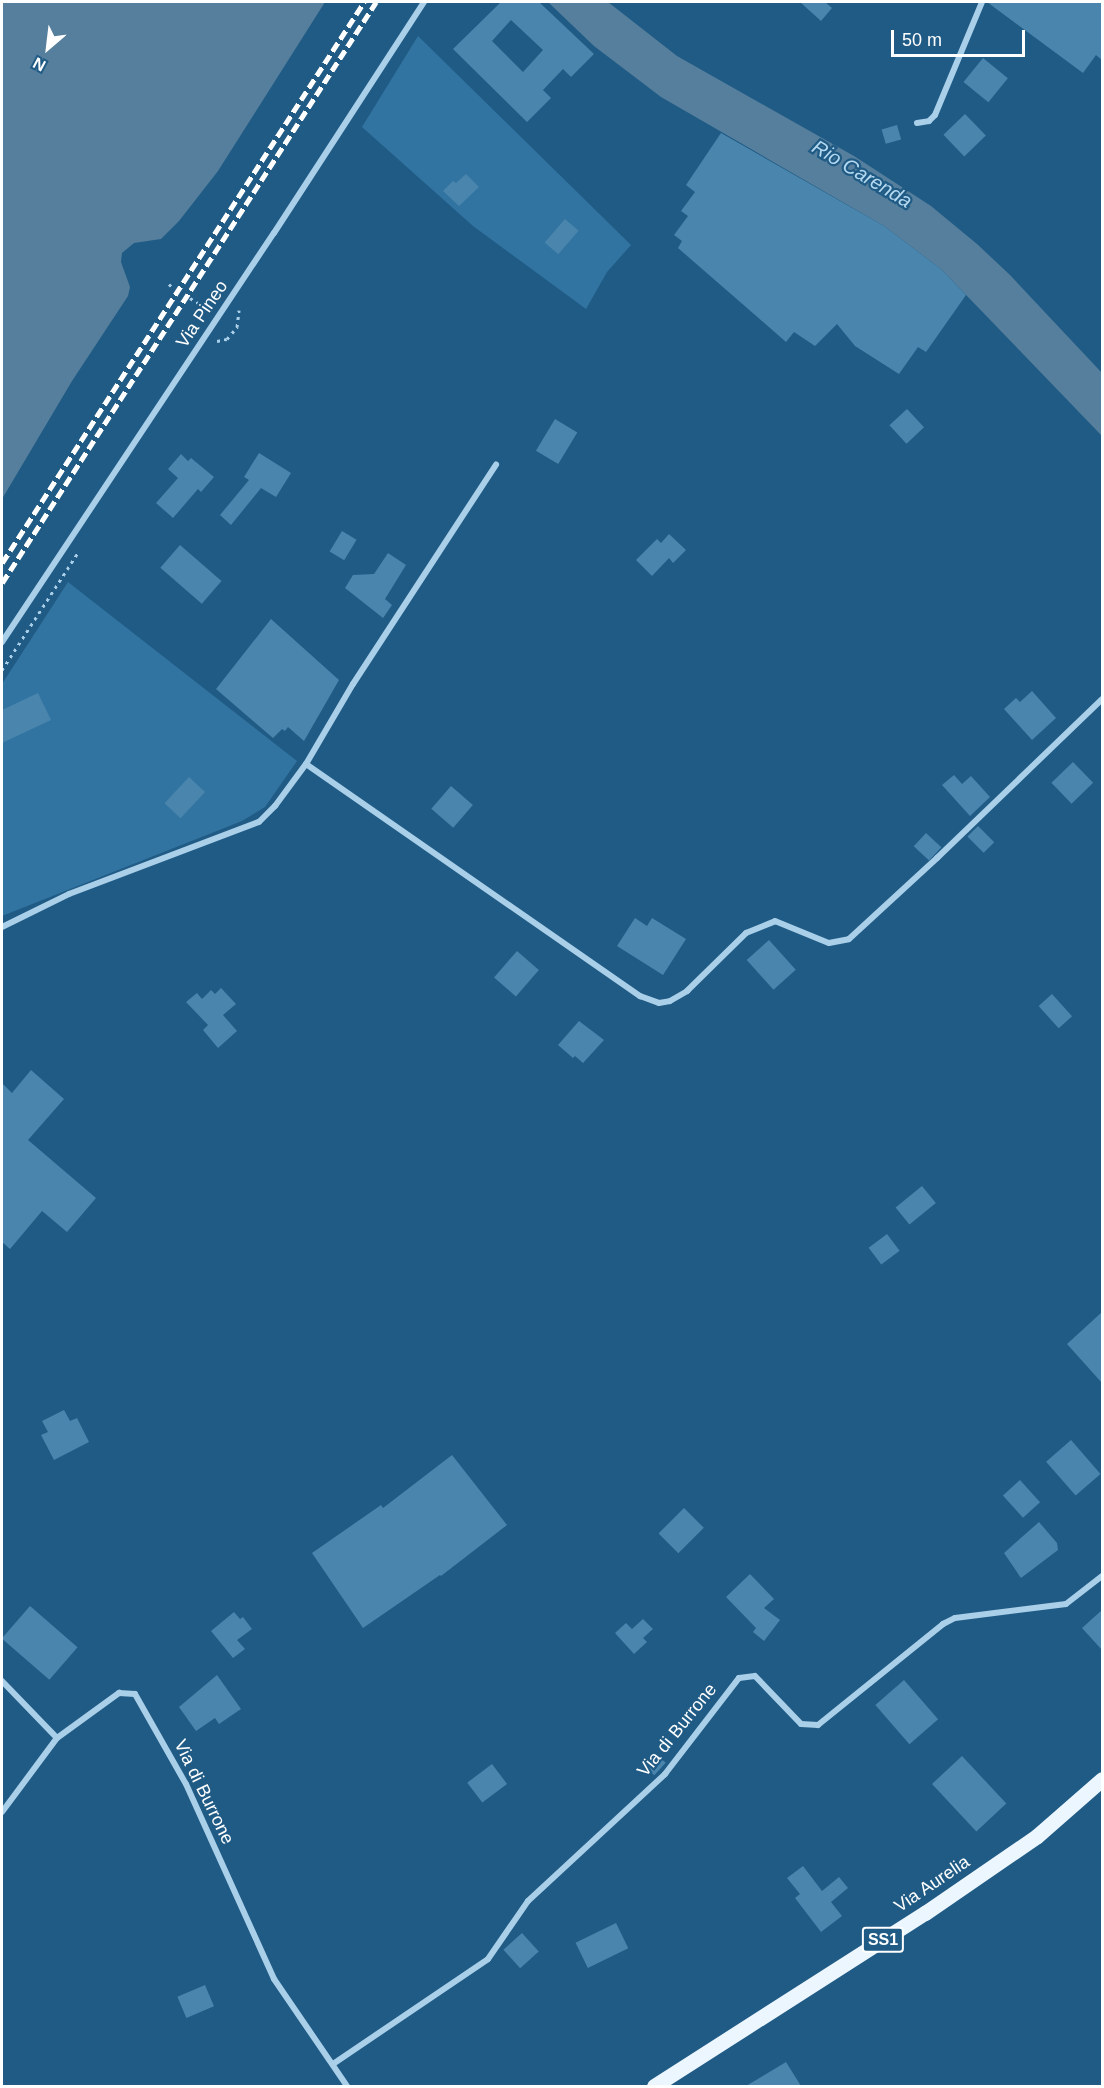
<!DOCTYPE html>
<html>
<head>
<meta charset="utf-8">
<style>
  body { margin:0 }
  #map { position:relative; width:1104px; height:2088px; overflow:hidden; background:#205b85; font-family:Helvetica,sans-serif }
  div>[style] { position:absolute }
  .green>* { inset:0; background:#3174a1 }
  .water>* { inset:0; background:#557f9c }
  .building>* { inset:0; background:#4985ad; transform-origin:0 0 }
  .path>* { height:3px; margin-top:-1.5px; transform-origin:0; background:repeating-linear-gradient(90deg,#a9cfe9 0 3px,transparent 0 7.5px) }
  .street>* { height:6px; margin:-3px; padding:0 3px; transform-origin:3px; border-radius:3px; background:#a9cfe9 }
  .primary>* { height:15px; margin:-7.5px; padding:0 7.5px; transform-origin:7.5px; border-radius:7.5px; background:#ecf6fe }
  .rail>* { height:4.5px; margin-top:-2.25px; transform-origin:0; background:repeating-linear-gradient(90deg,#fff 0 10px,transparent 0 14.5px) }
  span { translate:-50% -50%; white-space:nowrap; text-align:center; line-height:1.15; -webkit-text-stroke:4.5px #205b85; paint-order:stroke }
  .shield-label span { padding:2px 4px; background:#205b85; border:2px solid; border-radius:4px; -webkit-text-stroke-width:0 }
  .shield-label { font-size:16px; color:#fff; font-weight:700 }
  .street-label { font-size:18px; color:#fff }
  .water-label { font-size:20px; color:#b4d9f1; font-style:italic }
  .frame { position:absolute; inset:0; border:3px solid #fff; pointer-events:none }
  .north { position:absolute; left:18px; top:18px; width:60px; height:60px; -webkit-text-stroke:4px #205b85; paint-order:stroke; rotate:208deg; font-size:16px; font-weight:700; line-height:24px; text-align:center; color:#fff }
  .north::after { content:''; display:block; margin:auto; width:21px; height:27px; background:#fff; clip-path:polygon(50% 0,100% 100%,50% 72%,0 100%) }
  .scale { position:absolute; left:891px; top:30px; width:134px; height:27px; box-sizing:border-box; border:3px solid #fff; border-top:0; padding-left:8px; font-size:18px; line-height:21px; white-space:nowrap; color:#fff; -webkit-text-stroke:4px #205b85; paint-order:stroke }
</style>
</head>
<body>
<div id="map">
  <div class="green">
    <i style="clip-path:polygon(418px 36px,631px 245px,607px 272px,586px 309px,473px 226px,362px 127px)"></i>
    <i style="clip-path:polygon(68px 582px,297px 761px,265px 807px,242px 821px,2px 916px,2px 684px)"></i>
  </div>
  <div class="water">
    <i style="clip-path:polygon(2px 2px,325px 2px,218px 171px,179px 221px,161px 239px,134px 243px,122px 253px,121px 262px,130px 287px,128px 296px,72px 381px,2px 499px)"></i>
    <i style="clip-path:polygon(548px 2px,608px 2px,677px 56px,854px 156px,931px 206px,977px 244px,1010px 275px,1102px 373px,1102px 436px,942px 270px,884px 226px,661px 97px,594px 46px)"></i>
  </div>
  <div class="building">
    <i style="clip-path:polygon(evenodd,501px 2px,539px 2px,594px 54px,571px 77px,563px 69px,543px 90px,551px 98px,527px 122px,453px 49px,501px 2px,511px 20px,543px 50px,523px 72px,492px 41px,511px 20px)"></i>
    <i style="clip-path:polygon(800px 2px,825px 2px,832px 8px,821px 21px)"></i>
    <i style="clip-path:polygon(987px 2px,1102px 2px,1102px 60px,1096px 55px,1083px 73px)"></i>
    <i style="left:983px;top:58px;width:32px;height:31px;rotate:39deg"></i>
    <i style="left:965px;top:114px;width:30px;height:30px;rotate:46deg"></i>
    <i style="left:897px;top:125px;width:15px;height:16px;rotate:74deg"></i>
    <i style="clip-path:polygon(721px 133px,884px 226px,942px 270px,966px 295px,926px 352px,918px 347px,899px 374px,855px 346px,837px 324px,815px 346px,794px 332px,786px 342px,678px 248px,682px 241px,674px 235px,688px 216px,681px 211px,695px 192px,686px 185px)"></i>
    <i style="clip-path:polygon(466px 174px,479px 187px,459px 206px,443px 191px,453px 181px,456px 183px)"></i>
    <i style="left:565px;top:219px;width:18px;height:31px;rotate:41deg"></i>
    <i style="left:907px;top:409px;width:25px;height:24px;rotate:47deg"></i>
    <i style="left:555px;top:419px;width:26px;height:37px;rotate:31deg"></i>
    <i style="clip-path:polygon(259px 453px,291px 473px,276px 497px,261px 488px,231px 525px,220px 515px,249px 480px,244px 477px)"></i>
    <i style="clip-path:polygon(181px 454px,188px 461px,191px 458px,214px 477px,201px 492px,198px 489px,173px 518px,156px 503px,178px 478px,168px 469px)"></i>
    <i style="left:342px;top:531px;width:17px;height:24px;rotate:31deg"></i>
    <i style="clip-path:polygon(669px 534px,686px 550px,673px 563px,669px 558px,652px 576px,636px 560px,657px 539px,661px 543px)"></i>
    <i style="left:180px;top:545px;width:55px;height:30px;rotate:41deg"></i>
    <i style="clip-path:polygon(388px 553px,406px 565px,385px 599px,392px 605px,383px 618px,345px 588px,353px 575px,374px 574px)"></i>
    <i style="clip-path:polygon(271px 619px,339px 680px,304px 741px,288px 727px,285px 731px,282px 729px,273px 738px,216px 689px)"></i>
    <i style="clip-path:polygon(1032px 691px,1056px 718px,1032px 740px,1004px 709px,1016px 698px,1020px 702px)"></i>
    <i style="clip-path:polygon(38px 693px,51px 720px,2px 743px,2px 710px)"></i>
    <i style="left:1073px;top:762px;width:29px;height:30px;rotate:46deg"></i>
    <i style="clip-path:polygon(954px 775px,962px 784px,971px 776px,990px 797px,970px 816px,942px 785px)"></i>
    <i style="left:189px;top:777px;width:22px;height:36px;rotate:43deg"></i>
    <i style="left:451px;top:786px;width:29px;height:30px;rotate:41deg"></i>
    <i style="left:978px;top:826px;width:23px;height:15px;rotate:45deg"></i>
    <i style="left:926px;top:833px;width:21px;height:18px;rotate:43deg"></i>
    <i style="clip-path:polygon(635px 918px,647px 926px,652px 918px,686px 939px,663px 975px,617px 946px)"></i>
    <i style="left:769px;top:940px;width:40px;height:30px;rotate:48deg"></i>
    <i style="left:517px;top:951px;width:29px;height:35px;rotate:41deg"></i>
    <i style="clip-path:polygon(221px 988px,236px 1004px,223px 1015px,237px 1031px,218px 1048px,203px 1030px,208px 1025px,186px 1002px,197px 993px,202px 999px,211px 990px,215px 994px)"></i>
    <i style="left:1052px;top:994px;width:30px;height:18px;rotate:48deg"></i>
    <i style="clip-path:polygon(579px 1021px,604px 1040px,583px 1063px,575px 1056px,573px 1058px,558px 1045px)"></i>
    <i style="clip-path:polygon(31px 1070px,64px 1099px,28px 1140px,96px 1198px,67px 1232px,42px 1211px,10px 1249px,2px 1242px,2px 1083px,12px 1093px)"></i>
    <i style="left:922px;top:1186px;width:22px;height:34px;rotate:51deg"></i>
    <i style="left:887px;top:1234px;width:21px;height:23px;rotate:53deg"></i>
    <i style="clip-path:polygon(1102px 1312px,1102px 1383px,1067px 1344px)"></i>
    <i style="clip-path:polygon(64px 1410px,70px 1421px,77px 1418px,89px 1442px,54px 1460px,41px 1435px,48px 1432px,42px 1421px)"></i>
    <i style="left:1071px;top:1440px;width:45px;height:33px;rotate:49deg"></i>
    <i style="clip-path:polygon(452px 1455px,507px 1525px,441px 1576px,440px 1575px,363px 1628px,312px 1553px,381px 1505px,383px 1508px)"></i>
    <i style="left:1020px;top:1480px;width:30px;height:23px;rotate:48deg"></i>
    <i style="left:684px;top:1508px;width:28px;height:36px;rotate:45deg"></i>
    <i style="clip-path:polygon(1039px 1522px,1057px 1543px,1058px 1550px,1021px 1578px,1004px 1553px)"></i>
    <i style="clip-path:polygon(750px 1574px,774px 1599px,764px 1608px,780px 1620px,764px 1641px,753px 1632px,756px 1628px,726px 1597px)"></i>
    <i style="left:30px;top:1606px;width:63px;height:43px;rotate:41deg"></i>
    <i style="clip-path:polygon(1102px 1610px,1102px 1650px,1082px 1628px)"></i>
    <i style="clip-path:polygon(234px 1612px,240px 1619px,243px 1617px,252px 1629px,237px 1640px,245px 1649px,233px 1658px,211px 1631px)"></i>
    <i style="clip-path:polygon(643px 1619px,653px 1629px,643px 1638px,647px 1642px,634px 1654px,615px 1633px,626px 1623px,632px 1629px)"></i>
    <i style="clip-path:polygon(217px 1675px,241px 1709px,219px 1724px,215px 1718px,196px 1731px,179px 1707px)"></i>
    <i style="left:904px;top:1680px;width:52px;height:38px;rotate:49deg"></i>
    <i style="left:656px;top:1754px;width:13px;height:17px;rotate:42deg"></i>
    <i style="left:962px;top:1756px;width:65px;height:41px;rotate:47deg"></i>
    <i style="left:492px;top:1764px;width:25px;height:31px;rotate:53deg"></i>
    <i style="clip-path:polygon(803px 1866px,822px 1891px,839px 1877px,848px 1888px,831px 1902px,842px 1916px,821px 1932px,795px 1898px,800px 1894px,787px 1878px)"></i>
    <i style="left:616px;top:1923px;width:28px;height:45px;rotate:64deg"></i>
    <i style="left:522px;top:1933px;width:25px;height:25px;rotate:48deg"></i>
    <i style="left:205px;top:1985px;width:23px;height:30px;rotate:67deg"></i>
    <i style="clip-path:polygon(786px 2062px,801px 2086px,746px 2086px)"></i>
  </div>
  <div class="path">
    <i style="left:169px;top:284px;width:7px;rotate:45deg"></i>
    <i style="left:190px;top:298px;width:22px;rotate:32deg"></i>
    <i style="left:217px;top:341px;width:10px;rotate:-11deg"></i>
    <i style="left:227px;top:339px;width:16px;rotate:-50deg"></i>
    <i style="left:237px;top:327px;width:17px;rotate:-83deg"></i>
    <i style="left:2px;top:670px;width:142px;rotate:-57.1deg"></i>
  </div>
  <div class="street">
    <i style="left:917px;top:123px;width:12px;rotate:-9deg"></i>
    <i style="left:929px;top:121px;width:8px;rotate:-45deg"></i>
    <i style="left:935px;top:115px;width:122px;rotate:-67.4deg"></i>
    <i style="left:2px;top:642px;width:491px;rotate:-56.4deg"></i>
    <i style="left:274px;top:233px;width:275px;rotate:-57deg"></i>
    <i style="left:306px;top:764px;width:93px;rotate:-59.6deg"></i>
    <i style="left:353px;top:684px;width:262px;rotate:-56.9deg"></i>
    <i style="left:2px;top:927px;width:75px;rotate:-26.2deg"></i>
    <i style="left:69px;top:894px;width:203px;rotate:-20.8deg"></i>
    <i style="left:259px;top:822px;width:23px;rotate:-45deg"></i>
    <i style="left:275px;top:806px;width:52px;rotate:-53.6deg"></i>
    <i style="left:306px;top:764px;width:407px;rotate:34.8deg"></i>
    <i style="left:640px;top:996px;width:20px;rotate:20deg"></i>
    <i style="left:659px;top:1003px;width:11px;rotate:-10deg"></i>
    <i style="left:670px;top:1001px;width:20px;rotate:-30deg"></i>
    <i style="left:687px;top:991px;width:83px;rotate:-44.5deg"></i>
    <i style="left:746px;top:933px;width:31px;rotate:-22deg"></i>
    <i style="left:775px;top:921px;width:58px;rotate:22.2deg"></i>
    <i style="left:829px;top:943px;width:20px;rotate:-11deg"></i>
    <i style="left:849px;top:939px;width:120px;rotate:-42.6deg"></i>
    <i style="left:937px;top:858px;width:229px;rotate:-43.9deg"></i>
    <i style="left:2px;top:1681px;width:79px;rotate:46deg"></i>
    <i style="left:2px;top:1812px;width:92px;rotate:-53.4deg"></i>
    <i style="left:57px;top:1738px;width:77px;rotate:-36deg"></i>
    <i style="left:119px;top:1693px;width:16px;rotate:4deg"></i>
    <i style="left:135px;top:1694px;width:103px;rotate:60.5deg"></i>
    <i style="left:186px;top:1784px;width:214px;rotate:65.7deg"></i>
    <i style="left:274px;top:1979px;width:130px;rotate:55.7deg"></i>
    <i style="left:333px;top:2064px;width:187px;rotate:-34.1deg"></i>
    <i style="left:488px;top:1959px;width:70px;rotate:-55.4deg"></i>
    <i style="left:528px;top:1901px;width:187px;rotate:-42.8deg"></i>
    <i style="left:665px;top:1774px;width:121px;rotate:-52.4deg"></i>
    <i style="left:739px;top:1678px;width:16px;rotate:-7deg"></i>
    <i style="left:755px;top:1676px;width:66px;rotate:46.2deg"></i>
    <i style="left:801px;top:1724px;width:17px;rotate:3deg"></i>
    <i style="left:818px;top:1725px;width:161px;rotate:-38.9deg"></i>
    <i style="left:943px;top:1624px;width:13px;rotate:-27deg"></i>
    <i style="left:955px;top:1618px;width:112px;rotate:-7.2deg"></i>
    <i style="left:1066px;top:1604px;width:46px;rotate:-37.9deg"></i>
  </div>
  <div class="primary">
    <i style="left:654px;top:2086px;width:322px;rotate:-32.6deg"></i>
    <i style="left:925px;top:1913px;width:136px;rotate:-34.5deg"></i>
    <i style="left:1037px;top:1836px;width:86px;rotate:-41.2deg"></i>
  </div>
  <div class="rail">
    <i style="left:2px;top:563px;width:668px;rotate:-57.17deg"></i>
    <i style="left:2px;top:583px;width:691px;rotate:-57.23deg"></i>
  </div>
  <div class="shield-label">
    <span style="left:883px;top:1940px">SS1</span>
  </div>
  <div class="street-label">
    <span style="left:202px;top:314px;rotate:-56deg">Via Pineo</span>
    <span style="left:677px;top:1730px;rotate:-51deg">Via di Burrone</span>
    <span style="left:204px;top:1792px;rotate:64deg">Via di Burrone</span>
    <span style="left:932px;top:1884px;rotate:-34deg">Via Aurelia</span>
  </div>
  <div class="water-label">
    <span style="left:862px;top:174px;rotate:31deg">Rio Carenda</span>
  </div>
  <div class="frame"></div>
  <div class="north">N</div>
  <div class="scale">50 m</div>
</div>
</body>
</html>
